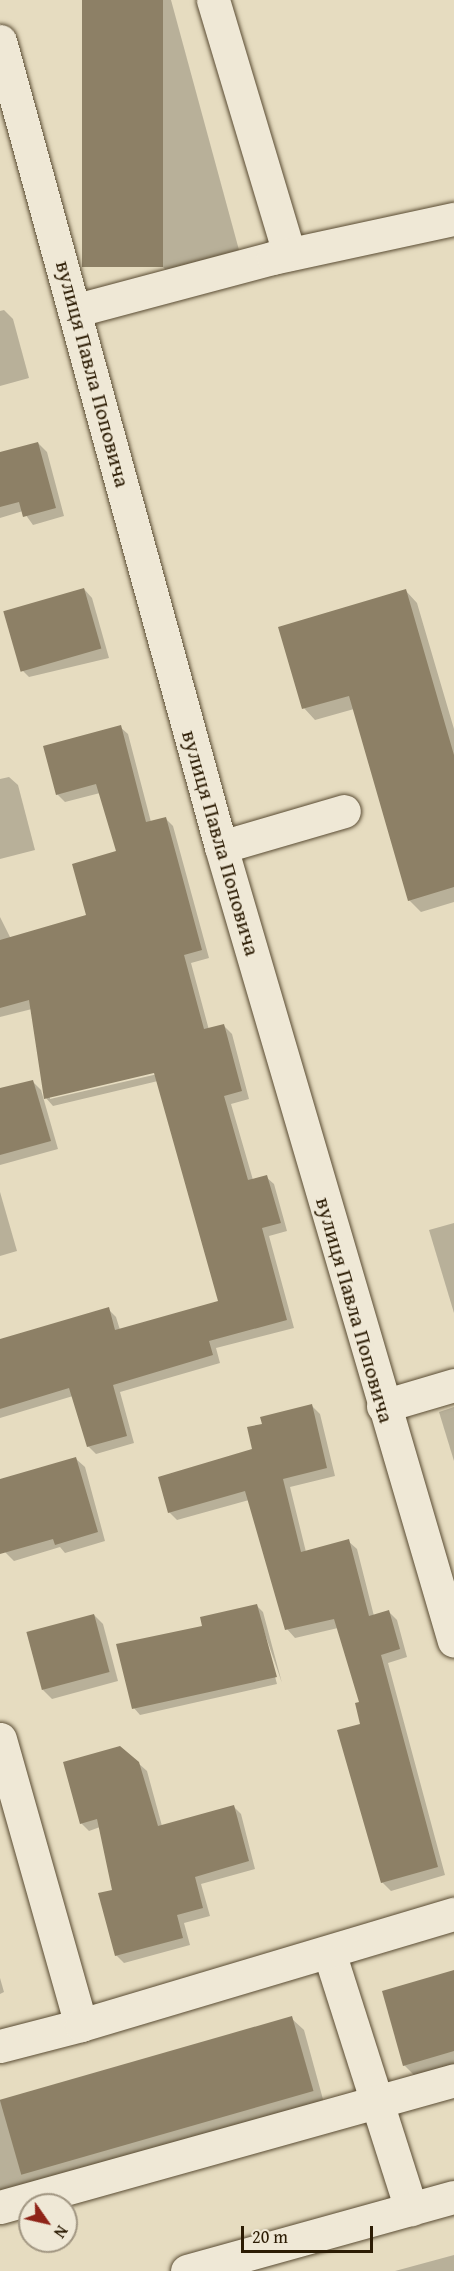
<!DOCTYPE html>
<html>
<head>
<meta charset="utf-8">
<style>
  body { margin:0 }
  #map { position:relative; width:454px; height:2271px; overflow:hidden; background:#e6dcc0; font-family:"Gentium Book Plus",serif }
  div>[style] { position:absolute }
  .shadow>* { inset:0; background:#0003 }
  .building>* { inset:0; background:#8d8066; transform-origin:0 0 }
  .roads { filter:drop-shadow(0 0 2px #5a4c33) drop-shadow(0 0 2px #5a4c33) }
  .minor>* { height:33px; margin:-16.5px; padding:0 16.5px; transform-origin:16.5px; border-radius:16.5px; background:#efe8d6 }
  span { translate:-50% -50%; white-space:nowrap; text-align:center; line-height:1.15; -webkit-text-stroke:4.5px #efe8d6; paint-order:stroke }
  .street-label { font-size:22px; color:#2c1c04 }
  .north { position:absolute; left:18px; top:2193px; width:60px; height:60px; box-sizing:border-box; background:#efe8d6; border:2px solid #a19682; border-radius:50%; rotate:124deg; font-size:16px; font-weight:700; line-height:24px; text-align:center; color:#2c1c04 }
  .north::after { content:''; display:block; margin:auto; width:21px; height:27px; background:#8f2418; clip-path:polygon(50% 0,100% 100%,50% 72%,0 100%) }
  .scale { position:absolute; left:241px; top:2226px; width:132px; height:27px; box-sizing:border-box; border:3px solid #2c1c04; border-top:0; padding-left:8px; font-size:18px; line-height:21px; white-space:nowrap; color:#2c1c04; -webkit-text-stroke:4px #efe8d6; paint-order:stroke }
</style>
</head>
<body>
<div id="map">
  <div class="shadow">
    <i style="clip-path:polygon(84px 0,171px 0,239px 250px,166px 270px,154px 258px)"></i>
    <i style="clip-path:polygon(4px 310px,13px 319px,29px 378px,0 386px,0 311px)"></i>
    <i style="clip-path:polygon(38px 443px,47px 452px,64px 516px,33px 525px,23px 511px,0 518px,0 454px)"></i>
    <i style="clip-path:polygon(84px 589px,92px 598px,109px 658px,29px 677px,21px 669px)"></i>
    <i style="clip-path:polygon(406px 591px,417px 603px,454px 729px,454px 902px,421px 912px,409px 900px,354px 709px,315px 720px,304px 708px)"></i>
    <i style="clip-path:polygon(evenodd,120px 727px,128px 734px,151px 822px,165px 818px,173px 826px,209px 958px,191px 963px,209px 1030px,224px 1026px,232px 1034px,249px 1099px,231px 1104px,253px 1180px,266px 1177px,274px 1184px,287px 1231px,269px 1236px,294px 1328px,216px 1348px,220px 1363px,120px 1392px,134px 1443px,96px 1454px,88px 1446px,73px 1396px,0 1418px,0 1341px,108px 1309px,116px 1317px,120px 1330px,220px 1302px,158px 1081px,53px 1106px,46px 1098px,32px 1009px,0 1017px,0 917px,11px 939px,88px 917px,118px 852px,100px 793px,65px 802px,57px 794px,120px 727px,161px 1070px,162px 1073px,50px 1099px,50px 1096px,161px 1070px)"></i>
    <i style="clip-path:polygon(9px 777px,18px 785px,35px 850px,0 859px,0 779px)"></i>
    <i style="clip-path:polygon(33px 1082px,41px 1090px,58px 1149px,0 1165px,0 1090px)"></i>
    <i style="clip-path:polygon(0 1192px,17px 1251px,0 1256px)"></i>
    <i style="clip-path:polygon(454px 1223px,454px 1313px,429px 1230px)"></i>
    <i style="clip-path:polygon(311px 1405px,320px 1414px,335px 1476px,290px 1487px,306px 1552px,348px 1541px,357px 1549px,374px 1616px,389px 1612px,397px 1620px,407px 1657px,388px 1663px,445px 1875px,391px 1891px,382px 1882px,361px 1703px,338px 1628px,295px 1638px,287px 1629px,249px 1500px,177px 1520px,169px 1512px,254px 1450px,263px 1425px)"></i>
    <i style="clip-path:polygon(454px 1407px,454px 1461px,439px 1412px)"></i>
    <i style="clip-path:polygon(76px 1459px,85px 1467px,105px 1541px,65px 1553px,60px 1547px,14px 1561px,5px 1552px,0 1534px,0 1480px)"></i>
    <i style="clip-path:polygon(257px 1606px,263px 1612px,282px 1683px,257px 1611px,277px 1684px,140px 1715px,134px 1708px,204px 1627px)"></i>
    <i style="clip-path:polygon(94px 1615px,103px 1624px,118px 1681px,52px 1699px,43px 1690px)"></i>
    <i style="clip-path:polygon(138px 1763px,147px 1771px,162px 1826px,233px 1806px,241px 1814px,255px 1869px,201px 1884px,210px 1916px,184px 1923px,190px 1945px,124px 1963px,116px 1955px,114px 1891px,100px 1827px,89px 1831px,81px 1823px)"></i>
    <i style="clip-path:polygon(454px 1972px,454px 2066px,416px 2077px,404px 2065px)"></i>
    <i style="clip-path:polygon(0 1978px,4px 1992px,0 1994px)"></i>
    <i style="clip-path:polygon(291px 2018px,304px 2030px,324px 2103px,0 2195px,0 2101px)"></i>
    <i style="clip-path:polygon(454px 2255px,454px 2271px,395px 2271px)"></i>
  </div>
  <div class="building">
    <i style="left:82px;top:0;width:81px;height:267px"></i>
    <i style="clip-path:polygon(38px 442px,56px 508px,23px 517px,19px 502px,0 507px,0 452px)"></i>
    <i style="left:84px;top:588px;width:63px;height:84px;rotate:74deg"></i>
    <i style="clip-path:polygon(406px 589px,454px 755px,454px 887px,408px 901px,349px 696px,302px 709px,278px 627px)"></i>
    <i style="clip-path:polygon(121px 725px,146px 822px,166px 817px,178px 861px,202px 950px,184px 955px,204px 1029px,224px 1024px,242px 1091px,224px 1096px,248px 1180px,267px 1175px,281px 1223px,262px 1228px,287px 1320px,209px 1341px,213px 1355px,113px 1385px,127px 1436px,87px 1447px,69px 1388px,0 1409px,0 1339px,109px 1307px,115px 1330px,218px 1301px,154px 1073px,44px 1099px,29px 1000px,0 1008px,0 940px,86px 915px,72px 864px,116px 851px,96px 784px,56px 795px,43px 746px)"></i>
    <i style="clip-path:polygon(33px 1080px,51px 1141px,0 1155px,0 1088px)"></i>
    <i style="clip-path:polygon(312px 1404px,327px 1468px,283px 1479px,301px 1552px,349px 1539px,369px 1616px,389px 1610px,400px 1649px,381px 1655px,438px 1867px,381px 1883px,337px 1730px,360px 1724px,355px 1703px,359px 1702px,334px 1619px,285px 1630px,245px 1491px,168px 1513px,158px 1477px,252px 1449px,247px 1427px,262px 1424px,260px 1417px)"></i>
    <i style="clip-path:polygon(76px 1457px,98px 1532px,55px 1545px,53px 1539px,0 1554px,0 1479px)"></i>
    <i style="clip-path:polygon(257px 1604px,277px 1677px,132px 1709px,116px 1644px,202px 1626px,200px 1617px)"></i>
    <i style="left:94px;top:1614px;width:60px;height:70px;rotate:75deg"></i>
    <i style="clip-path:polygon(120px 1746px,139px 1762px,158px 1826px,234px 1805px,249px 1861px,195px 1877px,203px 1908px,177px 1915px,183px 1938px,115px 1956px,98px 1893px,112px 1890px,97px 1819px,80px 1824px,63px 1762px)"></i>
    <i style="clip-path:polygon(454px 1970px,454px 2051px,403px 2066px,382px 1991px)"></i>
    <i style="left:292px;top:2016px;width:78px;height:304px;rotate:74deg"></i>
  </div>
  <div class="roads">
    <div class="minor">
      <i style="left:213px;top:0;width:265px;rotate:73.3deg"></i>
      <i style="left:0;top:41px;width:836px;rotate:74.67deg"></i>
      <i style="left:221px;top:847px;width:827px;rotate:73.65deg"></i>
      <i style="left:77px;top:310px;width:203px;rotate:-14.9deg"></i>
      <i style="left:273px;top:258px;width:185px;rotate:-12.2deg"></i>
      <i style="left:221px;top:847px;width:128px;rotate:-16.3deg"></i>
      <i style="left:383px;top:1406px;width:74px;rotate:-16.5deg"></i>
      <i style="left:0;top:1739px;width:297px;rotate:74.2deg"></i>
      <i style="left:329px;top:1952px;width:270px;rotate:72.3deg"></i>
      <i style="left:0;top:2046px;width:84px;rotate:-14.5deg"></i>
      <i style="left:81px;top:2025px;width:389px;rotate:-16.6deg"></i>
      <i style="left:0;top:2207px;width:471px;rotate:-15.6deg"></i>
      <i style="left:187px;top:2271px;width:277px;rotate:-15.5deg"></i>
    </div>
  </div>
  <div class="street-label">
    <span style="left:93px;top:374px;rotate:75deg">вулиця Павла Поповича</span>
    <span style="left:221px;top:843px;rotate:74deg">вулиця Павла Поповича</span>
    <span style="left:355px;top:1310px;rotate:74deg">вулиця Павла Поповича</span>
  </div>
  <div class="north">N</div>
  <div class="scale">20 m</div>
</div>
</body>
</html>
